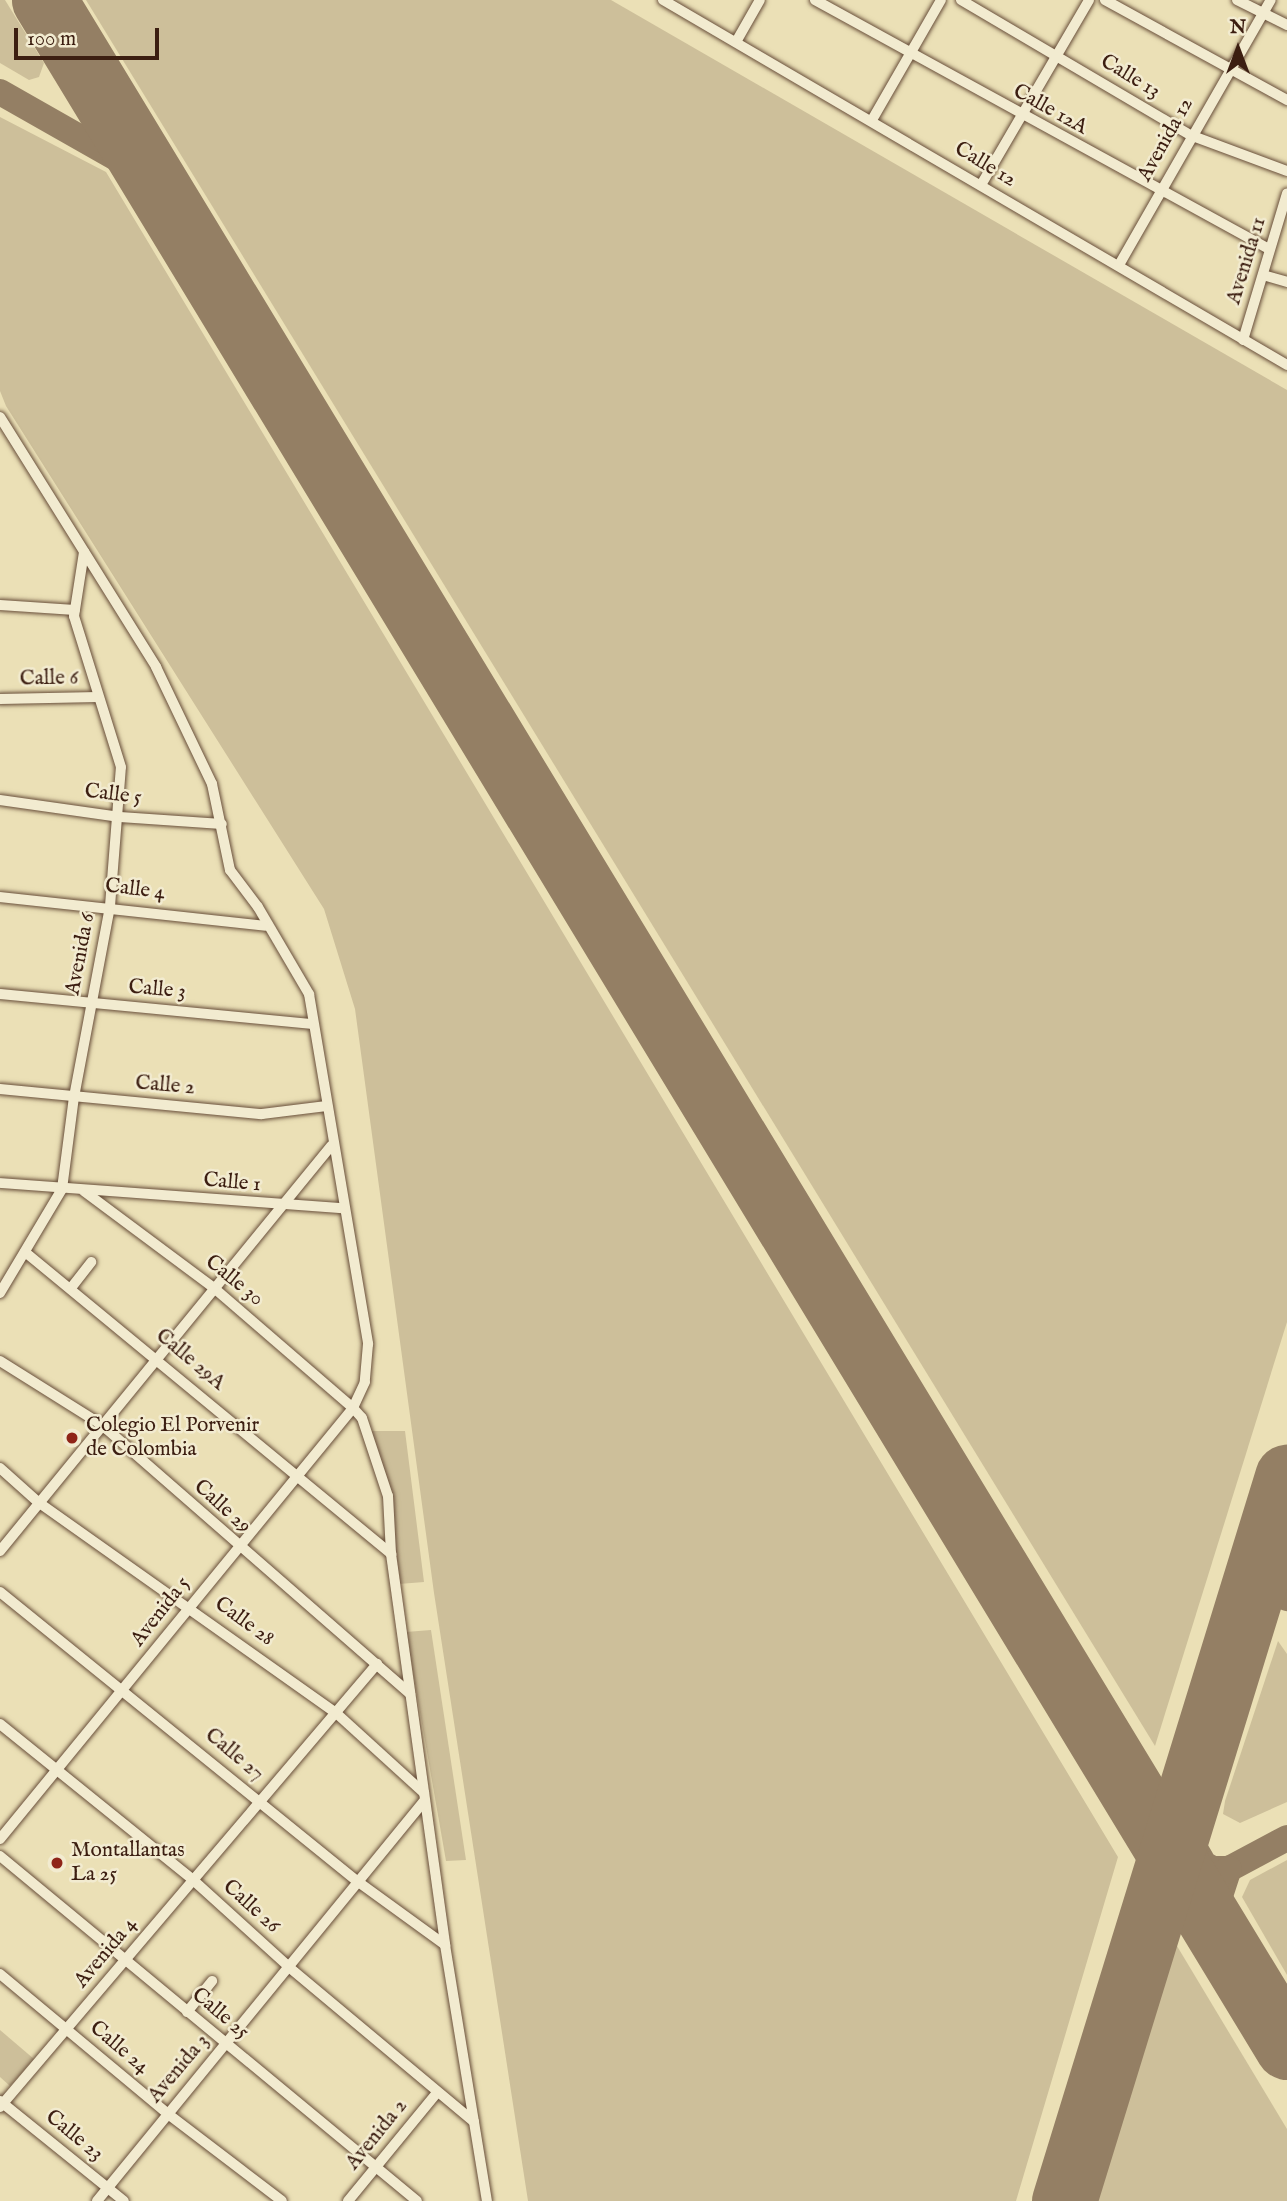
<!DOCTYPE html>
<html>
<head>
<meta charset="utf-8">
<style>
  body { margin:0 }
  #map { position:relative; width:1287px; height:2201px; overflow:hidden; background:#ebe0b6; font-family:"IM FELL English",serif }
  div>[style] { position:absolute }
  .green>* { inset:0; background:#cdbf9a }
  .taxiway>* { height:26px; margin:-13px; padding:0 13px; transform-origin:13px; border-radius:13px; background:#947f64 }
  .runway>* { height:65px; margin:-32.5px; padding:0 32.5px; transform-origin:32.5px; border-radius:32.5px; background:#947f64 }
  .roads { filter:drop-shadow(0 0 2px #684e3a) drop-shadow(0 0 2px #684e3a) }
  .minor>* { height:10px; margin:-5px; padding:0 5px; transform-origin:5px; border-radius:5px; background:#f2ebd0 }
  .dots>* { width:19px; height:19px; translate:-50% -50%; box-sizing:border-box; border:4px solid #f2ebd0; border-radius:50% }
  span { translate:-50% -50%; white-space:nowrap; text-align:center; line-height:1.15; -webkit-text-stroke:5px #f2ebd0; paint-order:stroke }
  .street-label { font-size:21px; color:#3c1e11 }
  .poi-label { font-size:21px; color:#3c1e11 }
  .left { translate:0 -50%; text-align:left }
  .north { position:absolute; left:1203px; top:14px; width:70px; height:70px; -webkit-text-stroke:5px #f2ebd0; paint-order:stroke; rotate:0deg; font-size:19px; font-weight:700; line-height:28px; text-align:center; color:#3c1e11 }
  .north::after { content:''; display:block; margin:auto; width:24px; height:32px; background:#3c1e11; clip-path:polygon(50% 0,100% 100%,50% 72%,0 100%) }
  .scale { position:absolute; left:14px; top:28px; width:145px; height:32px; box-sizing:border-box; border:4px solid #3c1e11; border-top:0; padding-left:9px; font-size:21px; line-height:24px; white-space:nowrap; color:#3c1e11; -webkit-text-stroke:5px #f2ebd0; paint-order:stroke }
</style>
</head>
<body>
<div id="map">
  <div class="green">
    <i style="clip-path:polygon(0 0,5px 0,44px 63px,39px 77px,29px 80px,0 63px)"></i>
    <i style="clip-path:polygon(86px 0,611px 0,1287px 390px,1287px 1322px,1155px 1746px)"></i>
    <i style="clip-path:polygon(0 117px,106px 172px,1118px 1857px,1016px 2201px,528px 2201px,434px 1593px,355px 1009px,324px 909px,6px 406px,0 391px)"></i>
    <i style="clip-path:polygon(370px 1431px,405px 1431px,424px 1582px,399px 1584px,389px 1495px)"></i>
    <i style="clip-path:polygon(431px 1630px,466px 1860px,446px 1861px,406px 1632px)"></i>
    <i style="clip-path:polygon(1278px 1641px,1287px 1654px,1287px 1802px,1240px 1823px,1223px 1814px,1225px 1801px)"></i>
    <i style="clip-path:polygon(1287px 1860px,1287px 1975px,1242px 1897px,1250px 1880px)"></i>
    <i style="clip-path:polygon(1171px 1936px,1287px 2129px,1287px 2201px,1094px 2201px)"></i>
    <i style="clip-path:polygon(0 2030px,34px 2059px,10px 2086px,0 2077px)"></i>
  </div>
  <div class="taxiway">
    <i style="left:0;top:92px;width:176px;rotate:29.6deg"></i>
    <i style="left:1266px;top:1547px;width:52px;rotate:66.4deg"></i>
    <i style="left:1249px;top:1599px;width:22px;rotate:-24deg"></i>
    <i style="left:1269px;top:1590px;width:20px;rotate:24deg"></i>
    <i style="left:1184px;top:1813px;width:19px;rotate:87deg"></i>
    <i style="left:1185px;top:1832px;width:31px;rotate:59deg"></i>
    <i style="left:1150px;top:1821px;width:49px;rotate:42.5deg"></i>
    <i style="left:1186px;top:1854px;width:31px;rotate:29deg"></i>
    <i style="left:1213px;top:1869px;width:16px"></i>
    <i style="left:1229px;top:1869px;width:66px;rotate:-28.1deg"></i>
    <i style="left:1220px;top:1938px;width:39px;rotate:-91deg"></i>
    <i style="left:1219px;top:1899px;width:32px;rotate:-72deg"></i>
    <i style="left:1145px;top:1939px;width:36px;rotate:-62deg"></i>
    <i style="left:1162px;top:1907px;width:77px;rotate:-29.6deg"></i>
  </div>
  <div class="runway">
    <i style="left:44px;top:0;width:2395px;rotate:58.73deg"></i>
    <i style="left:1064px;top:2201px;width:758px;rotate:-72.88deg"></i>
  </div>
  <div class="roads">
    <div class="minor">
      <i style="left:663px;top:0;width:723px;rotate:30.32deg"></i>
      <i style="left:815px;top:0;width:518px;rotate:28.74deg"></i>
      <i style="left:961px;top:0;width:266px;rotate:30.5deg"></i>
      <i style="left:1190px;top:135px;width:103px;rotate:20.4deg"></i>
      <i style="left:1105px;top:0;width:208px;rotate:28.8deg"></i>
      <i style="left:1237px;top:0;width:56px;rotate:26.6deg"></i>
      <i style="left:736px;top:42px;width:48px;rotate:-60.3deg"></i>
      <i style="left:872px;top:120px;width:138px;rotate:-60.1deg"></i>
      <i style="left:981px;top:185px;width:214px;rotate:-59.7deg"></i>
      <i style="left:1119px;top:265px;width:305px;rotate:-60.2deg"></i>
      <i style="left:1263px;top:275px;width:25px;rotate:16deg"></i>
      <i style="left:1243px;top:340px;width:153px;rotate:-73.3deg"></i>
      <i style="left:0;top:417px;width:295px;rotate:58deg"></i>
      <i style="left:156px;top:667px;width:130px;rotate:64.4deg"></i>
      <i style="left:212px;top:784px;width:88px;rotate:78.2deg"></i>
      <i style="left:230px;top:870px;width:46px;rotate:52.9deg"></i>
      <i style="left:258px;top:907px;width:101px;rotate:59.6deg"></i>
      <i style="left:309px;top:994px;width:355px;rotate:80.4deg"></i>
      <i style="left:368px;top:1344px;width:38px;rotate:95deg"></i>
      <i style="left:365px;top:1382px;width:29px;rotate:115deg"></i>
      <i style="left:353px;top:1408px;width:13px;rotate:48deg"></i>
      <i style="left:362px;top:1418px;width:82px;rotate:71.6deg"></i>
      <i style="left:388px;top:1496px;width:58px;rotate:87deg"></i>
      <i style="left:391px;top:1554px;width:395px;rotate:82.1deg"></i>
      <i style="left:445px;top:1945px;width:259px;rotate:80.7deg"></i>
      <i style="left:0;top:605px;width:75px;rotate:3.8deg"></i>
      <i style="left:0;top:699px;width:98px;rotate:-1.2deg"></i>
      <i style="left:0;top:800px;width:121px;rotate:8.1deg"></i>
      <i style="left:120px;top:817px;width:102px;rotate:3.9deg"></i>
      <i style="left:0;top:897px;width:267px;rotate:6.2deg"></i>
      <i style="left:0;top:994px;width:312px;rotate:5.5deg"></i>
      <i style="left:0;top:1089px;width:263px;rotate:5.5deg"></i>
      <i style="left:262px;top:1114px;width:65px;rotate:-7deg"></i>
      <i style="left:0;top:1183px;width:342px;rotate:4.2deg"></i>
      <i style="left:25px;top:1252px;width:475px;rotate:39.5deg"></i>
      <i style="left:71px;top:1288px;width:33px;rotate:-52deg"></i>
      <i style="left:0;top:1293px;width:121px;rotate:-59.2deg"></i>
      <i style="left:62px;top:1189px;width:93px;rotate:-82.6deg"></i>
      <i style="left:74px;top:1097px;width:194px;rotate:-79.3deg"></i>
      <i style="left:110px;top:906px;width:139px;rotate:-85.5deg"></i>
      <i style="left:121px;top:767px;width:158px;rotate:-107.3deg"></i>
      <i style="left:74px;top:616px;width:65px;rotate:-81.1deg"></i>
      <i style="left:0;top:1361px;width:120px;rotate:32.1deg"></i>
      <i style="left:102px;top:1425px;width:409px;rotate:41.1deg"></i>
      <i style="left:0;top:1468px;width:51px;rotate:41.8deg"></i>
      <i style="left:38px;top:1502px;width:364px;rotate:35.3deg"></i>
      <i style="left:335px;top:1712px;width:120px;rotate:42.3deg"></i>
      <i style="left:0;top:1551px;width:523px;rotate:-50.74deg"></i>
      <i style="left:0;top:1592px;width:459px;rotate:39deg"></i>
      <i style="left:357px;top:1881px;width:109px;rotate:36deg"></i>
      <i style="left:0;top:1724px;width:247px;rotate:38.9deg"></i>
      <i style="left:192px;top:1879px;width:132px;rotate:42.2deg"></i>
      <i style="left:290px;top:1968px;width:240px;rotate:39.9deg"></i>
      <i style="left:0;top:1839px;width:557px;rotate:-50.68deg"></i>
      <i style="left:353px;top:1408px;width:184px;rotate:-139.2deg"></i>
      <i style="left:214px;top:1288px;width:162px;rotate:-143.3deg"></i>
      <i style="left:0;top:1856px;width:541px;rotate:39.6deg"></i>
      <i style="left:0;top:1974px;width:219px;rotate:39.8deg"></i>
      <i style="left:168px;top:2114px;width:143px;rotate:37.3deg"></i>
      <i style="left:187px;top:2012px;width:40px;rotate:-51deg"></i>
      <i style="left:0;top:2101px;width:159px;rotate:38.9deg"></i>
      <i style="left:0;top:2107px;width:582px;rotate:-49.6deg"></i>
      <i style="left:97px;top:2201px;width:518px;rotate:-50.72deg"></i>
      <i style="left:348px;top:2201px;width:139px;rotate:-50.6deg"></i>
    </div>
  </div>
  <div class="dots">
    <i style="left:72px;top:1438px;background:#8f2418"></i>
    <i style="left:57px;top:1863px;background:#8f2418"></i>
  </div>
  <div class="street-label">
    <span style="left:1130px;top:77px;rotate:31deg">Calle 13</span>
    <span style="left:1050px;top:110px;rotate:29deg">Calle 12A</span>
    <span style="left:1166px;top:140px;rotate:-61deg">Avenida 12</span>
    <span style="left:985px;top:165px;rotate:31deg">Calle 12</span>
    <span style="left:1247px;top:261px;rotate:-73deg">Avenida 11</span>
    <span style="left:49px;top:679px;rotate:-1deg">Calle 6</span>
    <span style="left:113px;top:795px;rotate:7deg">Calle 5</span>
    <span style="left:135px;top:890px;rotate:7deg">Calle 4</span>
    <span style="left:81px;top:954px;rotate:-79deg">Avenida 6</span>
    <span style="left:157px;top:990px;rotate:5deg">Calle 3</span>
    <span style="left:165px;top:1086px;rotate:5deg">Calle 2</span>
    <span style="left:232px;top:1183px;rotate:5deg">Calle 1</span>
    <span style="left:234px;top:1281px;rotate:39deg">Calle 30</span>
    <span style="left:190px;top:1360px;rotate:40deg">Calle 29A</span>
    <span style="left:222px;top:1507px;rotate:42deg">Calle 29</span>
    <span style="left:161px;top:1612px;rotate:-52deg">Avenida 5</span>
    <span style="left:244px;top:1622px;rotate:36deg">Calle 28</span>
    <span style="left:234px;top:1755px;rotate:40deg">Calle 27</span>
    <span style="left:251px;top:1907px;rotate:42deg">Calle 26</span>
    <span style="left:106px;top:1953px;rotate:-50deg">Avenida 4</span>
    <span style="left:220px;top:2014px;rotate:40deg">Calle 25</span>
    <span style="left:119px;top:2048px;rotate:40deg">Calle 24</span>
    <span style="left:179px;top:2069px;rotate:-50deg">Avenida 3</span>
    <span style="left:377px;top:2135px;rotate:-51deg">Avenida 2</span>
    <span style="left:74px;top:2136px;rotate:39deg">Calle 23</span>
  </div>
  <div class="poi-label">
    <span class="left" style="left:86px;top:1438px">Colegio El Porvenir<br>de Colombia</span>
    <span class="left" style="left:71px;top:1863px">Montallantas<br>La 25</span>
  </div>
  <div class="north">N</div>
  <div class="scale">100 m</div>
</div>
</body>
</html>
